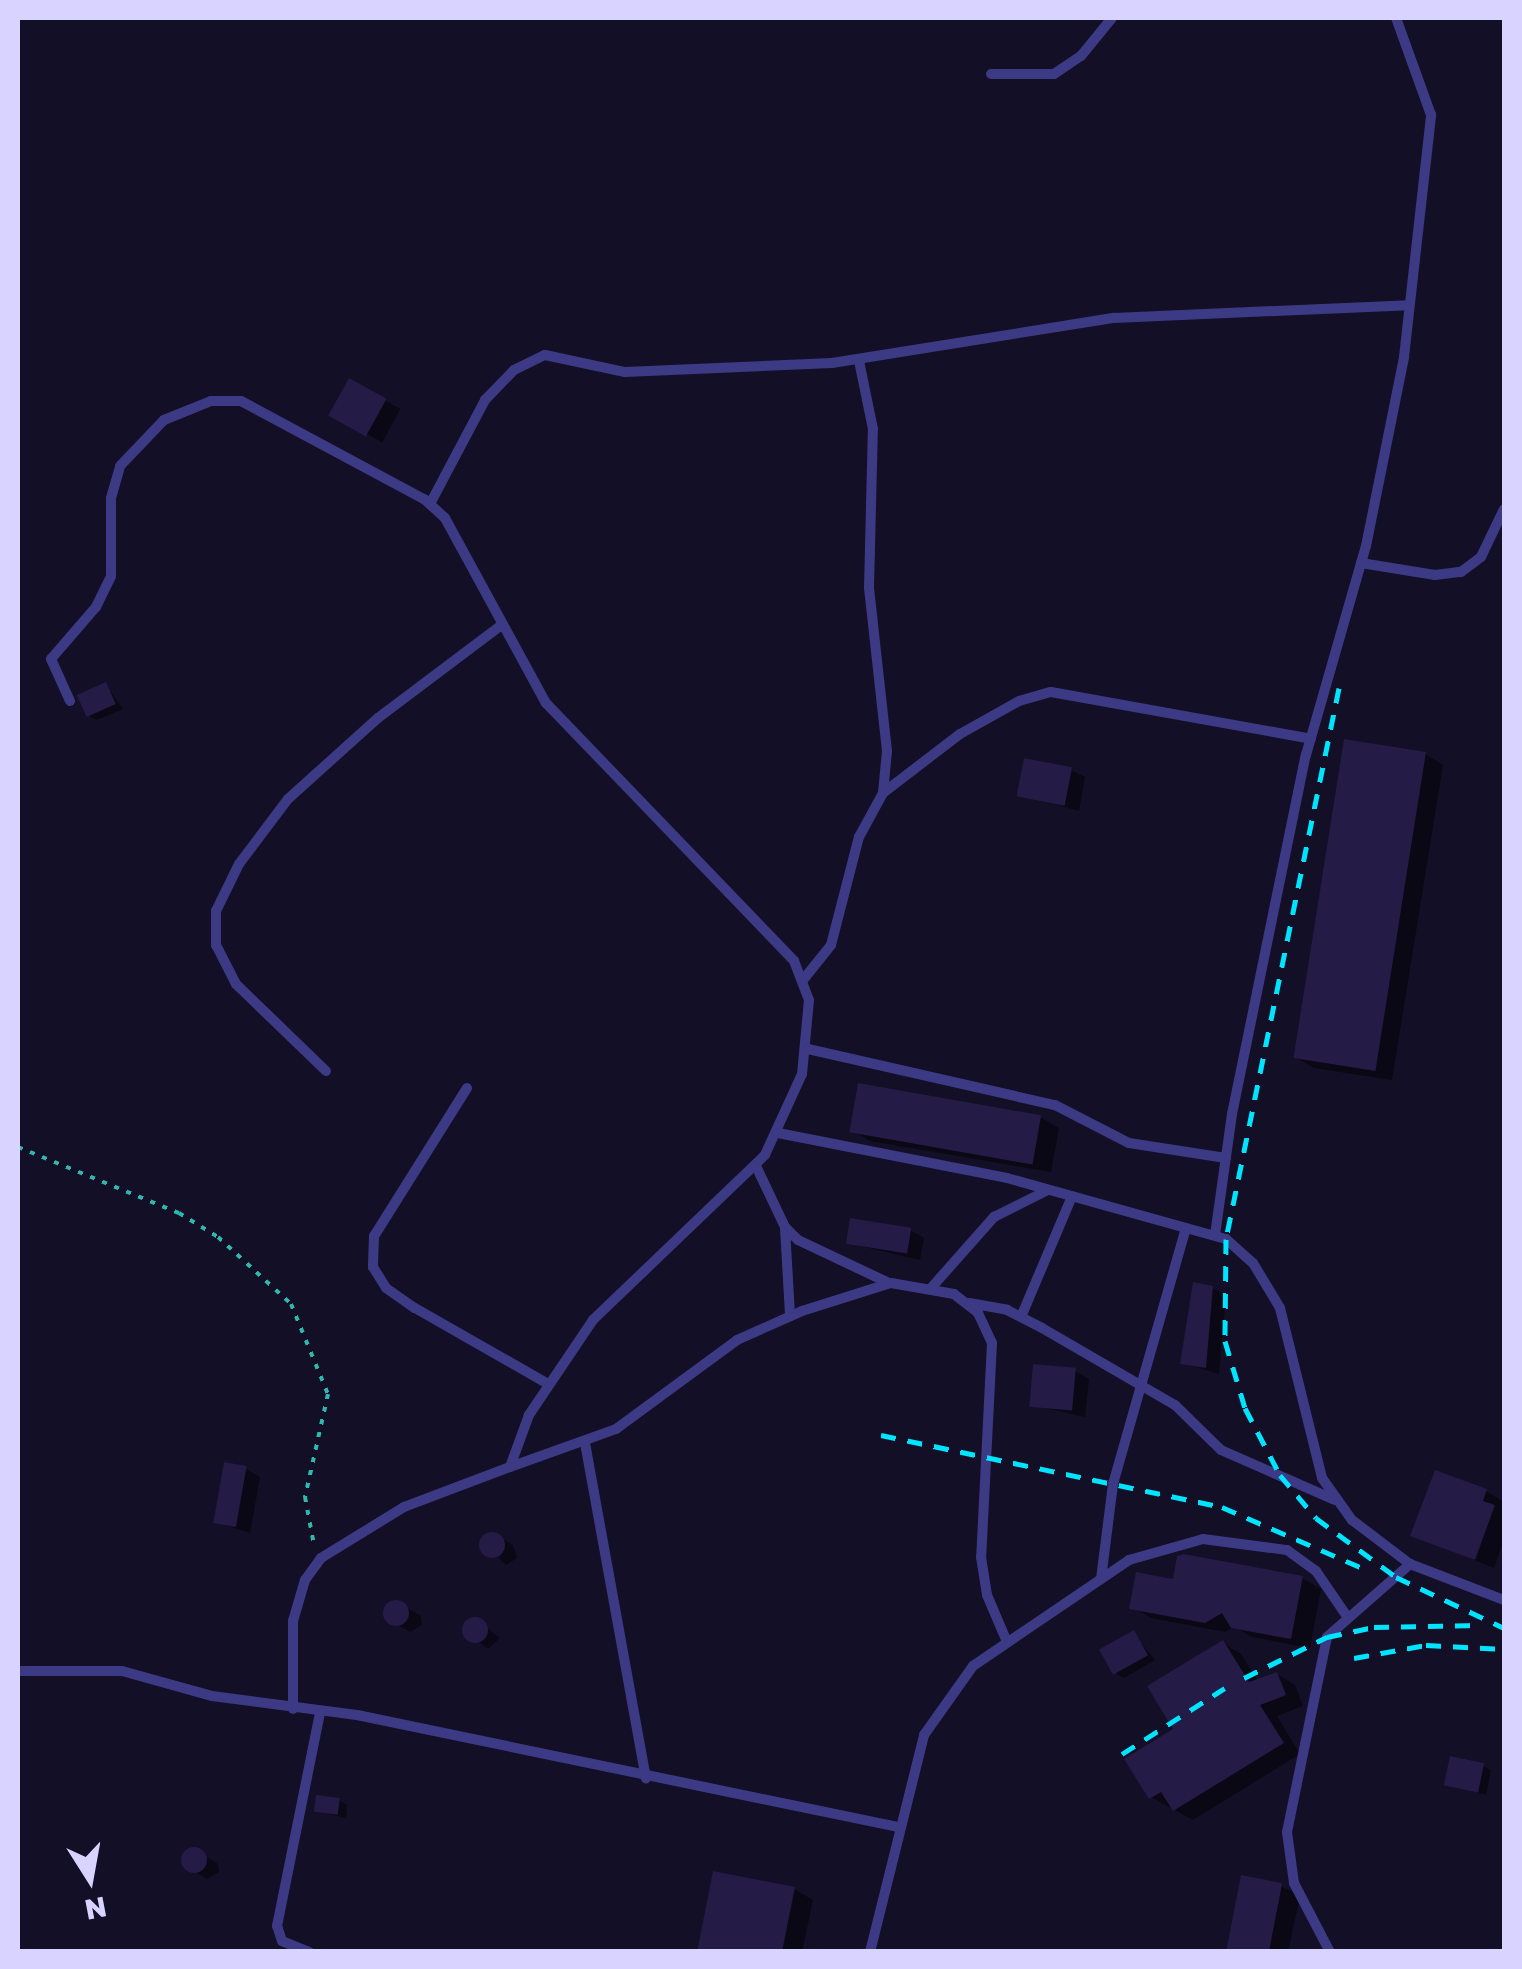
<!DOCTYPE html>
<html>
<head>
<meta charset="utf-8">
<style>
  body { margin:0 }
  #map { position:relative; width:1522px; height:1969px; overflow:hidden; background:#130f26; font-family:"Golos Text",sans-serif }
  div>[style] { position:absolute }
  .shadow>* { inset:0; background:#0007; transform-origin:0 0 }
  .building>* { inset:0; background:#241b47; transform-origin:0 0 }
  .round { border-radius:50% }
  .path>* { height:4px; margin-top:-2px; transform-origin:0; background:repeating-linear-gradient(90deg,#2fb8b0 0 5px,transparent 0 13px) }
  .lane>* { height:10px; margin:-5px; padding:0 5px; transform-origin:5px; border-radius:5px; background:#3d3a85 }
  .rail>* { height:5px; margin-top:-2.5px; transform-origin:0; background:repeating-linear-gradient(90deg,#00e5ff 0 15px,transparent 0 27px) }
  span { translate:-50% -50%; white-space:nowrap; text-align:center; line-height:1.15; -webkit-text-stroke:10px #130f26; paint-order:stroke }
  .frame { position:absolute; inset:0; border:20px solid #d9d4ff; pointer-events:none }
  .north { position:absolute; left:40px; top:1829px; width:100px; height:100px; -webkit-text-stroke:8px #130f26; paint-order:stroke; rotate:169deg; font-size:28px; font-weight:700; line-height:40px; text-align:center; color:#d9d4ff }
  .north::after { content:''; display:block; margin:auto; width:35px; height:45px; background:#d9d4ff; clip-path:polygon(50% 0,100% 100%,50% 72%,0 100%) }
</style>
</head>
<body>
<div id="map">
  <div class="shadow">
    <i style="left:350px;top:382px;width:57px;height:38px;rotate:28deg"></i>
    <i style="clip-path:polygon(106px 685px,123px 709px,97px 720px,88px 715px)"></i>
    <i style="clip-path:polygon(1425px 754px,1443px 765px,1392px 1080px,1314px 1068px,1295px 1057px)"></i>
    <i style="clip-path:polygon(1071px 770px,1085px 777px,1079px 811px,1019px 794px)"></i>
    <i style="clip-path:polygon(1040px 1117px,1059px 1128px,1051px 1172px,870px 1141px,852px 1130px)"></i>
    <i style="clip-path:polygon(910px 1230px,924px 1238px,920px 1260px,848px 1243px)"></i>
    <i style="clip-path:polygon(1213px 1288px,1226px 1296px,1219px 1374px,1183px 1363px)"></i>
    <i style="clip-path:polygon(1075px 1371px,1089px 1379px,1085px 1417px,1032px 1405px)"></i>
    <i style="clip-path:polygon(246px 1469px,260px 1477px,250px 1533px,216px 1522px)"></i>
    <i style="clip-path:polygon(1486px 1491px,1504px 1502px,1504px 1539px,1494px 1568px,1413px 1535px)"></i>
    <i style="clip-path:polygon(499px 1537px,513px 1545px,517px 1558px,506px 1565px,483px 1542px)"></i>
    <i style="clip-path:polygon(1302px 1578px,1321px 1589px,1310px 1648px,1252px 1637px,1235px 1627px,1225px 1632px,1151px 1618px,1132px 1607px,1175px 1582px)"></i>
    <i style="clip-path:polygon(398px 1602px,421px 1616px,422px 1625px,410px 1632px,387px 1618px,386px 1609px)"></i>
    <i style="clip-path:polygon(477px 1620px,500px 1638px,488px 1649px,465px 1631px)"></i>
    <i style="clip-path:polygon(1133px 1633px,1155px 1660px,1124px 1678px,1115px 1673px)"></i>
    <i style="clip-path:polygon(1223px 1643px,1241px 1654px,1258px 1681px,1277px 1674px,1295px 1685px,1303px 1706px,1277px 1716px,1300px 1754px,1193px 1820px,1151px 1797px,1177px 1730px)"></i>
    <i style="clip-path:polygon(1483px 1766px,1491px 1770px,1486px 1795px,1447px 1783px)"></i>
    <i style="clip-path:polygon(339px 1800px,347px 1805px,346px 1818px,317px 1811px)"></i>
    <i style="clip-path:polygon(196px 1850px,218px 1864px,219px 1872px,207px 1879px,184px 1865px,184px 1856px)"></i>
    <i style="clip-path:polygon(1281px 1886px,1300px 1896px,1288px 1952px,1227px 1952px)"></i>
    <i style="clip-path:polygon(794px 1889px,813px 1900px,802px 1952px,699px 1952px)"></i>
  </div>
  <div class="building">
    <i style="left:349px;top:378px;width:43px;height:43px;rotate:29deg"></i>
    <i style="left:106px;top:682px;width:24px;height:32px;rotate:66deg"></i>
    <i style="left:1344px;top:739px;width:83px;height:323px;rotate:9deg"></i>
    <i style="left:1024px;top:758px;width:49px;height:39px;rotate:11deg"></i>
    <i style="left:858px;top:1083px;width:186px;height:50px;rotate:10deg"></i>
    <i style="left:850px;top:1218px;width:62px;height:26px;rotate:9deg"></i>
    <i style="clip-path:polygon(1193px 1282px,1213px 1286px,1206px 1368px,1180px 1364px)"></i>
    <i style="left:1033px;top:1364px;width:43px;height:43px;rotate:5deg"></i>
    <i style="left:224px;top:1462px;width:23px;height:62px;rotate:10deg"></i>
    <i style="clip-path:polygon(1435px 1470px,1487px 1489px,1483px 1501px,1495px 1505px,1475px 1560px,1410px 1536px)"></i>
    <i class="round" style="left:479px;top:1532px;width:26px;height:26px"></i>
    <i style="clip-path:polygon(1184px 1554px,1303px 1576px,1291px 1639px,1231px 1628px,1222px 1613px,1205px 1623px,1129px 1609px,1136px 1572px,1173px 1579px,1177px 1556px)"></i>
    <i class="round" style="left:383px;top:1600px;width:26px;height:26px"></i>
    <i class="round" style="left:462px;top:1617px;width:26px;height:26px"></i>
    <i style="left:1134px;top:1630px;width:29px;height:40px;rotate:61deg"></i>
    <i style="clip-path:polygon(1223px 1640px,1249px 1682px,1277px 1672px,1286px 1695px,1260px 1705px,1284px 1743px,1173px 1811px,1161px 1792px,1149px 1799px,1124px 1759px,1173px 1729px,1147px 1686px)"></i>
    <i style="left:1450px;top:1756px;width:35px;height:30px;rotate:12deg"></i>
    <i style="left:316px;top:1795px;width:24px;height:17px;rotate:7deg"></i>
    <i class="round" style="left:181px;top:1847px;width:26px;height:26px"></i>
    <i style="clip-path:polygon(713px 1871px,795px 1887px,782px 1952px,697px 1952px)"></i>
    <i style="left:1241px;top:1875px;width:42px;height:79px;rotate:11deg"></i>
  </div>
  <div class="path">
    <i style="left:18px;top:1147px;width:174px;rotate:22.3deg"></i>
    <i style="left:179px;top:1213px;width:46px;rotate:31.6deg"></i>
    <i style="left:218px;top:1237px;width:99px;rotate:42.5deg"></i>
    <i style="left:291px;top:1304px;width:97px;rotate:67.7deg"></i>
    <i style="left:328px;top:1394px;width:106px;rotate:102.6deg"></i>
    <i style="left:305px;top:1497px;width:49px;rotate:79.4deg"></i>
  </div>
  <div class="lane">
    <i style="left:991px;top:74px;width:63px"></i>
    <i style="left:1054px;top:74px;width:32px;rotate:-34deg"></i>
    <i style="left:1081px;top:56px;width:49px;rotate:-50.8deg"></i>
    <i style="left:430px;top:504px;width:118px;rotate:-62.1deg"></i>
    <i style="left:485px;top:400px;width:42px;rotate:-46deg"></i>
    <i style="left:514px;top:370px;width:34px;rotate:-26deg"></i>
    <i style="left:545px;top:355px;width:82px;rotate:12deg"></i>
    <i style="left:625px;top:372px;width:207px;rotate:-2.5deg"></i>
    <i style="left:832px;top:363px;width:286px;rotate:-9.1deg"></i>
    <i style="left:1114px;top:318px;width:295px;rotate:-2.5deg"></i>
    <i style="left:1361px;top:563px;width:75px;rotate:9.2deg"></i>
    <i style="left:1435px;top:575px;width:26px;rotate:-7deg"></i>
    <i style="left:1461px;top:572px;width:25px;rotate:-37deg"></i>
    <i style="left:1481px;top:557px;width:53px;rotate:-64.4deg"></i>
    <i style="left:70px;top:701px;width:46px;rotate:-114.3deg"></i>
    <i style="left:51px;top:659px;width:69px;rotate:-49.1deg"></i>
    <i style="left:96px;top:607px;width:34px;rotate:-64deg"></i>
    <i style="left:111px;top:576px;width:78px;rotate:-90deg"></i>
    <i style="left:111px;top:498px;width:33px;rotate:-74deg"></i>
    <i style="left:120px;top:466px;width:64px;rotate:-46.3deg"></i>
    <i style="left:164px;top:420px;width:51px;rotate:-22deg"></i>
    <i style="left:211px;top:401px;width:30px"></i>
    <i style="left:241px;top:401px;width:208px;rotate:28.2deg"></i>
    <i style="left:424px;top:499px;width:28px;rotate:42deg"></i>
    <i style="left:445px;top:518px;width:211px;rotate:61.4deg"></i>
    <i style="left:546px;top:703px;width:358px;rotate:46.1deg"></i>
    <i style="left:794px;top:961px;width:42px;rotate:69deg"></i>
    <i style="left:809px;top:1000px;width:74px;rotate:95.4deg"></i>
    <i style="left:802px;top:1074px;width:89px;rotate:114.6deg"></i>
    <i style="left:765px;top:1155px;width:238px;rotate:136.2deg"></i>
    <i style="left:593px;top:1320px;width:115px;rotate:124deg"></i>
    <i style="left:529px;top:1415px;width:55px;rotate:110.1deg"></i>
    <i style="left:510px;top:1467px;width:113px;rotate:159.3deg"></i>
    <i style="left:404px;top:1507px;width:97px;rotate:148.4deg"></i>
    <i style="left:321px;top:1558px;width:27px;rotate:126deg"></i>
    <i style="left:305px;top:1580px;width:43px;rotate:106.3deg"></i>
    <i style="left:293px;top:1621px;width:88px;rotate:90deg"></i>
    <i style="left:883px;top:793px;width:97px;rotate:-37.5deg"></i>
    <i style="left:960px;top:734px;width:68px;rotate:-29.2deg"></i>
    <i style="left:1019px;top:701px;width:33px;rotate:-16deg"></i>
    <i style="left:1051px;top:692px;width:264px;rotate:10.2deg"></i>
    <i style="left:803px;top:980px;width:45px;rotate:-51.3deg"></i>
    <i style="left:831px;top:945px;width:112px;rotate:-75.5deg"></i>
    <i style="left:859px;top:837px;width:50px;rotate:-61.4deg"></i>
    <i style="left:883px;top:793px;width:42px;rotate:-84.6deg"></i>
    <i style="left:887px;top:751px;width:164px;rotate:-96.3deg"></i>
    <i style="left:869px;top:588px;width:159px;rotate:-88.6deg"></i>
    <i style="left:873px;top:429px;width:69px;rotate:-101.6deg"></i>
    <i style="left:808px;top:1049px;width:253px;rotate:12.8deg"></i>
    <i style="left:1055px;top:1105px;width:83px;rotate:27.2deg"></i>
    <i style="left:1129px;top:1143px;width:98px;rotate:8.8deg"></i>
    <i style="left:326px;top:1071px;width:125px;rotate:-136deg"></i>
    <i style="left:236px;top:984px;width:44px;rotate:-117.1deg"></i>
    <i style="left:216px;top:945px;width:34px;rotate:-90deg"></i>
    <i style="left:216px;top:911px;width:52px;rotate:-63.9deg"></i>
    <i style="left:239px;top:864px;width:81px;rotate:-53deg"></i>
    <i style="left:288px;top:799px;width:121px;rotate:-42deg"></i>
    <i style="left:378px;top:718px;width:153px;rotate:-37deg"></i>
    <i style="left:467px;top:1088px;width:175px;rotate:122.1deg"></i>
    <i style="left:374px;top:1236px;width:31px;rotate:92deg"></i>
    <i style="left:373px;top:1267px;width:25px;rotate:58deg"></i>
    <i style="left:386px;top:1288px;width:35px;rotate:35deg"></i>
    <i style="left:415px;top:1308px;width:153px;rotate:29.7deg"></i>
    <i style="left:778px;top:1133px;width:233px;rotate:11.1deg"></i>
    <i style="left:1007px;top:1178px;width:227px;rotate:15.6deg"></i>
    <i style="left:1226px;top:1239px;width:36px;rotate:42deg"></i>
    <i style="left:1253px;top:1263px;width:52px;rotate:59deg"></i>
    <i style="left:1280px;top:1308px;width:175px;rotate:76.1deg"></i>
    <i style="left:1322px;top:1478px;width:52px;rotate:54.5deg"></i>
    <i style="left:1352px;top:1520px;width:73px;rotate:37.2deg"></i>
    <i style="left:756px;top:1166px;width:68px;rotate:64.6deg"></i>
    <i style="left:785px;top:1227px;width:18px;rotate:45deg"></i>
    <i style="left:798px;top:1240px;width:98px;rotate:25.3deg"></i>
    <i style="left:785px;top:1228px;width:88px;rotate:86.7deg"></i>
    <i style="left:1215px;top:1235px;width:122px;rotate:-82deg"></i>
    <i style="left:1232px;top:1114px;width:367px;rotate:-78.4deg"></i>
    <i style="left:1306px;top:755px;width:217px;rotate:-74deg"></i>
    <i style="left:1366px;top:546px;width:193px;rotate:-78.6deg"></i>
    <i style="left:1404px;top:357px;width:244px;rotate:-83.6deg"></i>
    <i style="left:1431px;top:115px;width:103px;rotate:-109.8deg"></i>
    <i style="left:932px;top:1287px;width:94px;rotate:-48.5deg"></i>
    <i style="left:994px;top:1217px;width:60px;rotate:-26.6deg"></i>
    <i style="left:969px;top:1303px;width:39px;rotate:10deg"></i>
    <i style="left:1007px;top:1310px;width:39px;rotate:27deg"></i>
    <i style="left:1042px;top:1328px;width:154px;rotate:30.1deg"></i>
    <i style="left:1175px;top:1405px;width:64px;rotate:44.4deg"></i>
    <i style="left:1221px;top:1450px;width:124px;rotate:23.7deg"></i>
    <i style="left:1021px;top:1317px;width:131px;rotate:-67.1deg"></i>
    <i style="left:585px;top:1443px;width:341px;rotate:79.7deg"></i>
    <i style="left:510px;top:1467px;width:113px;rotate:-19.7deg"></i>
    <i style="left:616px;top:1429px;width:150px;rotate:-36.3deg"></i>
    <i style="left:737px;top:1340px;width:71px;rotate:-24deg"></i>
    <i style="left:802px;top:1311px;width:93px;rotate:-17.5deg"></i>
    <i style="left:891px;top:1283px;width:64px;rotate:9.9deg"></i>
    <i style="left:954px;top:1294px;width:31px;rotate:38deg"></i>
    <i style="left:978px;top:1313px;width:33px;rotate:65deg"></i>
    <i style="left:992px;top:1343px;width:214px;rotate:92.9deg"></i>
    <i style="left:981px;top:1557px;width:38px;rotate:81deg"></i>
    <i style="left:987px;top:1595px;width:51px;rotate:66.9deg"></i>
    <i style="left:1101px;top:1579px;width:96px;rotate:-82.8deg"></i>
    <i style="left:1113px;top:1484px;width:266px;rotate:-74.1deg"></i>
    <i style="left:18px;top:1671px;width:104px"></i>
    <i style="left:122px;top:1671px;width:93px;rotate:15.5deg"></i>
    <i style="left:212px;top:1696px;width:146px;rotate:7.5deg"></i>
    <i style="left:357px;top:1715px;width:552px;rotate:11.7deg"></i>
    <i style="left:309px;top:1952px;width:29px;rotate:-158deg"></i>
    <i style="left:282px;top:1941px;width:16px;rotate:-108deg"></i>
    <i style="left:277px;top:1926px;width:218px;rotate:-78.6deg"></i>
    <i style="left:870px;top:1952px;width:224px;rotate:-76deg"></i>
    <i style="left:924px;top:1735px;width:85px;rotate:-54.6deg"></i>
    <i style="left:973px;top:1666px;width:189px;rotate:-34.2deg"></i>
    <i style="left:1129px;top:1560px;width:77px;rotate:-15.8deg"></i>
    <i style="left:1203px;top:1539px;width:85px;rotate:7.5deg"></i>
    <i style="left:1287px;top:1550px;width:36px;rotate:36deg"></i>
    <i style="left:1316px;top:1571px;width:53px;rotate:55.7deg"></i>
    <i style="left:1330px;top:1952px;width:78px;rotate:-117.6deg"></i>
    <i style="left:1294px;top:1883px;width:51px;rotate:-97.8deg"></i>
    <i style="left:1287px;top:1832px;width:199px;rotate:-78.4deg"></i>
    <i style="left:1327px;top:1637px;width:111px;rotate:-41.3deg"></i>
    <i style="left:1410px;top:1564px;width:101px;rotate:21deg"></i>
  </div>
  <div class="rail">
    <i style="left:1339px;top:688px;width:562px;rotate:101.59deg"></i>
    <i style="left:1226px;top:1239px;width:102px;rotate:90.6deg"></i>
    <i style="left:1225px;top:1341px;width:70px;rotate:73.4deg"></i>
    <i style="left:1245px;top:1408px;width:76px;rotate:62.4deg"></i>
    <i style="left:1280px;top:1475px;width:56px;rotate:50.1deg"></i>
    <i style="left:1316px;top:1518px;width:99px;rotate:36.4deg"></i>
    <i style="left:1396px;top:1577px;width:119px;rotate:25.3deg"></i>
    <i style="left:881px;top:1435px;width:349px;rotate:11.9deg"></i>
    <i style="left:1222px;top:1507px;width:160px;rotate:23.5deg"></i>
    <i style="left:1354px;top:1658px;width:73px;rotate:-10.2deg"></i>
    <i style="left:1426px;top:1645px;width:78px;rotate:2.9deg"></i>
    <i style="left:1244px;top:1678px;width:93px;rotate:-26.3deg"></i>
    <i style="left:1327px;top:1637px;width:48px;rotate:-12deg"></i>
    <i style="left:1374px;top:1627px;width:106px;rotate:-1.1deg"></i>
    <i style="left:1122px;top:1754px;width:122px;rotate:-32.7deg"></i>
  </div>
  <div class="frame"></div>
  <div class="north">N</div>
</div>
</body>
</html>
